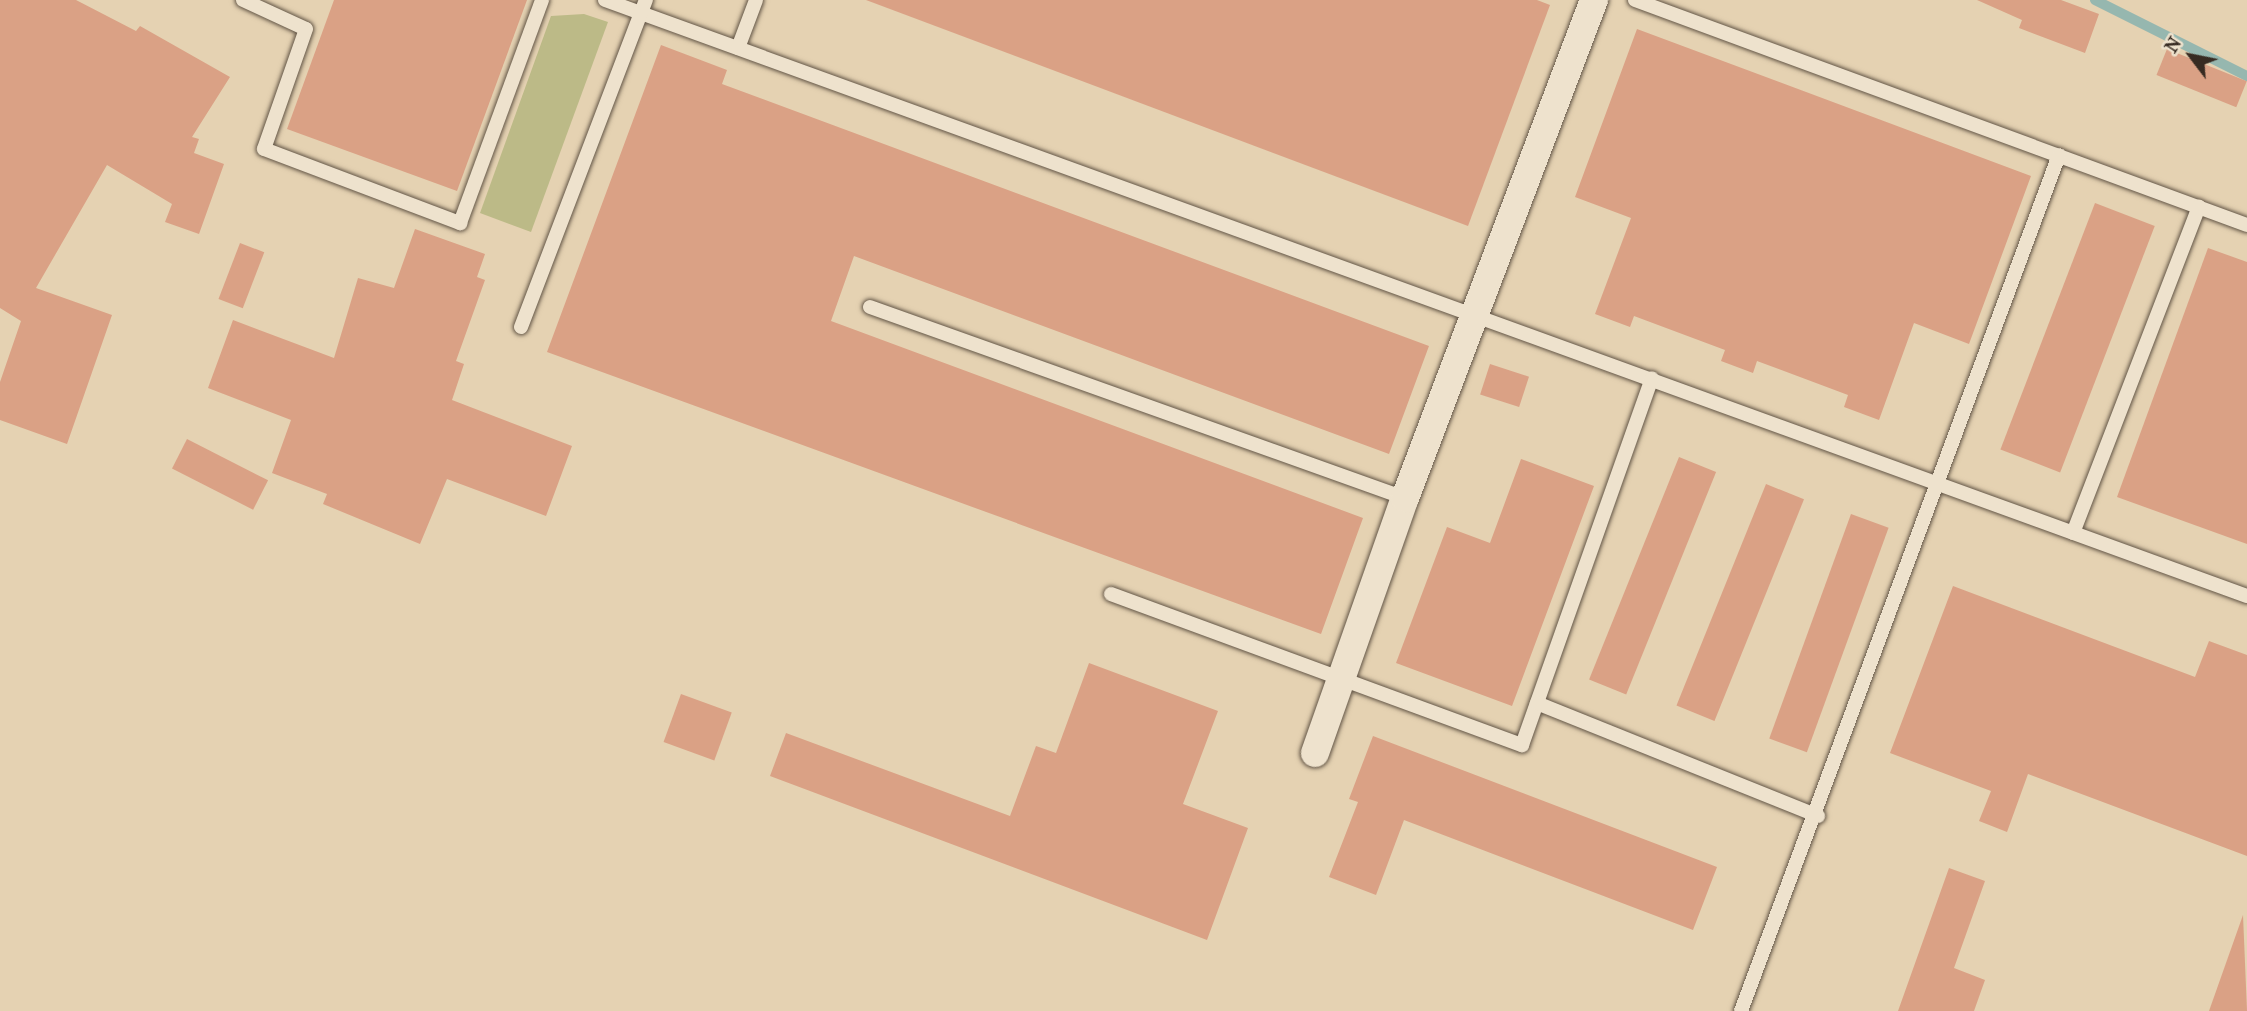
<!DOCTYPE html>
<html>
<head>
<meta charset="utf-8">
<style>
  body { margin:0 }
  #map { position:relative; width:2247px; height:1011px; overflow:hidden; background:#e5d2b2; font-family:"IM FELL French Canon",serif }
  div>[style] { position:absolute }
  .green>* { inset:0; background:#bcba87 }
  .stream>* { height:10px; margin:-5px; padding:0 5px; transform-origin:5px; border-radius:5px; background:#96b7af }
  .building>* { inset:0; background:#daa185; transform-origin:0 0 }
  .roads { filter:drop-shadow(0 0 2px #625546) drop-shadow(0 0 2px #625546) }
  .service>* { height:14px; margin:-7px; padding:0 7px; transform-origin:7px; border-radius:7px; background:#eee2cd }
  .minor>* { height:28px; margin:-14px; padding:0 14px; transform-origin:14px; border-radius:14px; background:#eee2cd }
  span { translate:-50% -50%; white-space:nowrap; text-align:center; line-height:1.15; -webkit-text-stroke:7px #eee2cd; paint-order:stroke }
  .north { position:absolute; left:2156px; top:21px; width:70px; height:70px; -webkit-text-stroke:5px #eee2cd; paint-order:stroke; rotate:302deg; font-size:19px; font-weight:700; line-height:28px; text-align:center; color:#372b22 }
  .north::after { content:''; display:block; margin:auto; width:24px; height:32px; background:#372b22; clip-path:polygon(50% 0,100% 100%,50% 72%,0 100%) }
</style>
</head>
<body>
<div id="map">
  <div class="green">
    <i style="clip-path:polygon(584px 14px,608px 22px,531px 232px,480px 213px,551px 16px)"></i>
  </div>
  <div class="stream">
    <i style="left:2095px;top:0;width:170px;rotate:26.6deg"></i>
  </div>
  <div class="building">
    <i style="clip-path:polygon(0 0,76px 0,136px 31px,140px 26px,230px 77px,192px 137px,199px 139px,194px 153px,224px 164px,199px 234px,165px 222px,172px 204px,107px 165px,36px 288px,112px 315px,67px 444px,0 420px,0 382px,21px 321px,0 308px)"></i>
    <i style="clip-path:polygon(334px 0,527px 0,457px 191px,287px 129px)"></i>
    <i style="clip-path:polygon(866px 0,1537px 0,1550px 5px,1468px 226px)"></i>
    <i style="clip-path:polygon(1977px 0,2061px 0,2099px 14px,2085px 53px,2019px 28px,2022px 20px)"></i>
    <i style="clip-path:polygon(1637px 29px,2031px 176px,1969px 344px,1914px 323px,1879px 420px,1844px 407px,1848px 395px,1757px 361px,1753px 373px,1721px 361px,1725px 350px,1634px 316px,1630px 327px,1595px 314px,1631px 218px,1575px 197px)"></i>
    <i style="clip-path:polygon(661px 45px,727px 70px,722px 84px,1429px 346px,1389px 454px,854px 256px,831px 321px,1363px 518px,1321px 634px,547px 352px)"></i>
    <i style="left:2167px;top:49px;width:86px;height:28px;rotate:22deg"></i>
    <i style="left:2095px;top:203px;width:64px;height:264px;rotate:21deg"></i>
    <i style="clip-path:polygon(415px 229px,485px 254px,477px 277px,485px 280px,456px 361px,464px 364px,452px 400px,572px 446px,546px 516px,447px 479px,420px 544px,323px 504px,327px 494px,272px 473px,291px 420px,208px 388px,233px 320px,334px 358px,358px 278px,394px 288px)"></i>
    <i style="left:240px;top:243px;width:26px;height:60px;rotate:21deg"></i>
    <i style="clip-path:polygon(2208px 248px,2247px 262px,2247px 544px,2117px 497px)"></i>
    <i style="left:1490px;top:364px;width:41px;height:32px;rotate:18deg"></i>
    <i style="left:187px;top:439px;width:91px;height:33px;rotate:27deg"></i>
    <i style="left:1679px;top:457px;width:40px;height:240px;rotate:22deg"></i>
    <i style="clip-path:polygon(1521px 459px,1594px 486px,1512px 706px,1396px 663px,1447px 527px,1490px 543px)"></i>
    <i style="left:1766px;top:484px;width:41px;height:239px;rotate:22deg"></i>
    <i style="left:1851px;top:514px;width:40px;height:239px;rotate:20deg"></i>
    <i style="clip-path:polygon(1953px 586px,2195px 677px,2209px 641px,2247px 655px,2247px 856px,2028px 774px,2007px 832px,1979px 821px,1991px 791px,1890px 753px)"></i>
    <i style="clip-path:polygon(1089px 663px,1218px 711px,1183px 804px,1248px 828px,1207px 940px,770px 776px,786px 733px,1010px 816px,1036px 746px,1056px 753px)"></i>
    <i style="left:681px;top:694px;width:54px;height:51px;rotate:20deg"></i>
    <i style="clip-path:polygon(1373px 736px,1717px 867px,1693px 930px,1404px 820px,1376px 895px,1329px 877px,1358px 802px,1349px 799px)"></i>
    <i style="clip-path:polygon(1949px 868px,1985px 881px,1954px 968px,1985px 980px,1974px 1011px,1898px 1011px)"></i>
    <i style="clip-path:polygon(2243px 915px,2247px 1011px,2209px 1011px)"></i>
  </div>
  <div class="roads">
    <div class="service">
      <i style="left:243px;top:0;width:69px;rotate:24.7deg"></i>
      <i style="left:306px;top:29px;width:127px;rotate:109.3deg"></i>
      <i style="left:264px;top:149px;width:210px;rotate:20.7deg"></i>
      <i style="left:460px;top:223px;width:238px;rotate:-69.8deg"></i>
      <i style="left:605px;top:0;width:1747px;rotate:19.95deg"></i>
      <i style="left:1635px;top:0;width:652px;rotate:20.19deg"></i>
      <i style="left:738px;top:48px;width:51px;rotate:-69.4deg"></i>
      <i style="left:870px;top:307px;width:568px;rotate:19.65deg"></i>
      <i style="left:521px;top:327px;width:350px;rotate:-69.1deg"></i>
      <i style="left:2073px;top:533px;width:350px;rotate:-68.9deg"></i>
      <i style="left:1111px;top:594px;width:438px;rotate:20.2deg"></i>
      <i style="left:1522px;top:745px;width:389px;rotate:-70.5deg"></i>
      <i style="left:1537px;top:703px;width:303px;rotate:21.9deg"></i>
      <i style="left:1741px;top:1011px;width:913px;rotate:-69.62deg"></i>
    </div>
    <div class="minor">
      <i style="left:1315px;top:753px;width:270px;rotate:-70.6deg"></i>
      <i style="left:1405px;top:498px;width:533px;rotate:-69.22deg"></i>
    </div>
  </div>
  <div class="north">N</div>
</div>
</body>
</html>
